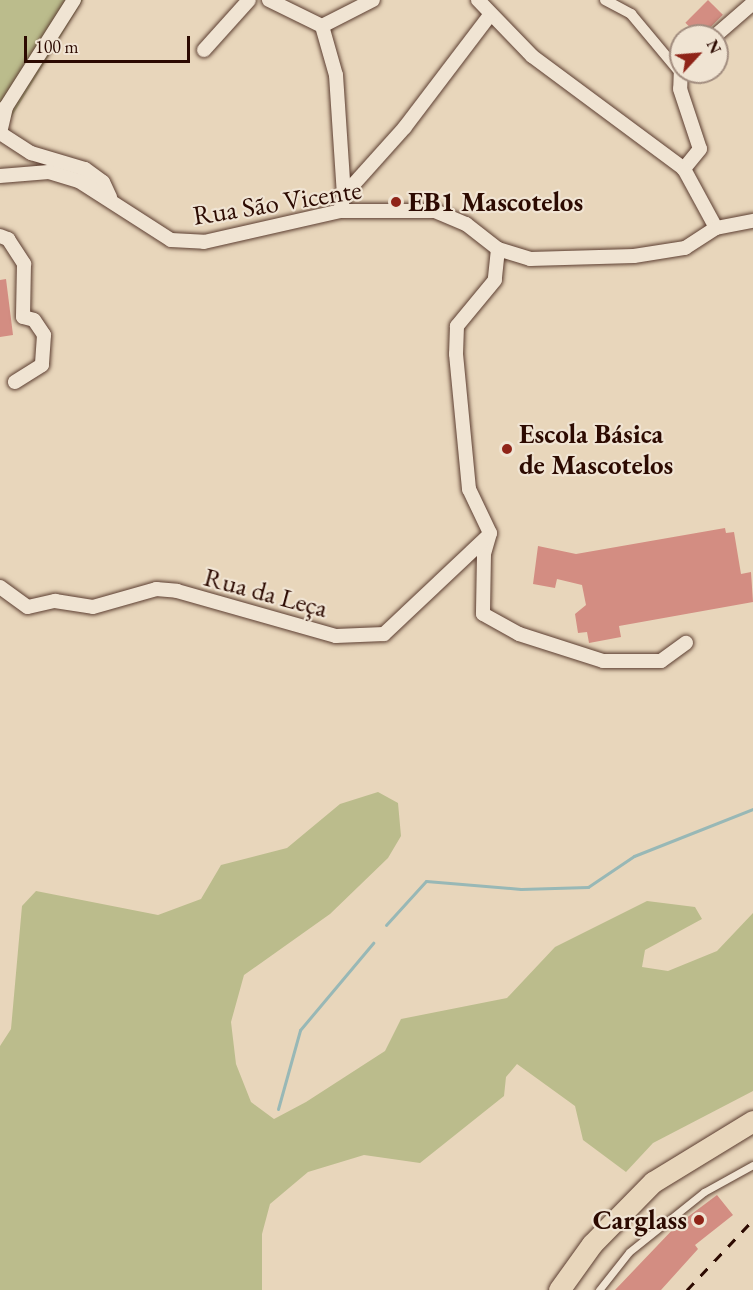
<!DOCTYPE html>
<html>
<head>
<meta charset="utf-8">
<style>
  body { margin:0 }
  #map { position:relative; width:753px; height:1290px; overflow:hidden; background:#e8d6bb; font-family:"EB Garamond",serif }
  div>[style] { position:absolute }
  .green>* { inset:0; background:#bbbc8c }
  .stream>* { height:3px; margin:-1.5px; padding:0 1.5px; transform-origin:1.5px; border-radius:1.5px; background:#98b8b6 }
  .building>* { inset:0; background:#d38d82; transform-origin:0 0 }
  .roads { filter:drop-shadow(0 0 2px #5b3d30) drop-shadow(0 0 2px #5b3d30) }
  .service>* { height:7px; margin:-3.5px; padding:0 3.5px; transform-origin:3.5px; border-radius:3.5px; background:#f0e4d3 }
  .pedestrian>* { height:10px; margin:-5px; padding:0 5px; transform-origin:5px; border-radius:5px; background:#f0e4d3 }
  .minor>* { height:14px; margin:-7px; padding:0 7px; transform-origin:7px; border-radius:7px; background:#f0e4d3 }
  .primary>* { height:21px; margin:-10.5px; padding:0 10.5px; transform-origin:10.5px; border-radius:10.5px; background:#e8d6bb }
  .rail>* { height:3px; margin-top:-1.5px; transform-origin:0; background:repeating-linear-gradient(90deg,#2c0a01 0 10px,transparent 0 20px) }
  .dots>* { width:16px; height:16px; translate:-50% -50%; box-sizing:border-box; border:3px solid #f0e4d3; border-radius:50% }
  span { translate:-50% -50%; white-space:nowrap; text-align:center; line-height:1.15; -webkit-text-stroke:4.5px #f0e4d3; paint-order:stroke }
  .street-label { font-size:27px; color:#2c0a01 }
  .poi-label { font-size:27px; color:#2c0a01; font-weight:700 }
  .left { translate:0 -50%; text-align:left }
  .right { translate:-100% -50%; text-align:right }
  .north { position:absolute; left:669px; top:24px; width:60px; height:60px; box-sizing:border-box; background:#f0e4d3; border:2px solid #a28d7f; border-radius:50%; rotate:64deg; font-size:16px; font-weight:700; line-height:24px; text-align:center; color:#2c0a01 }
  .north::after { content:''; display:block; margin:auto; width:21px; height:27px; background:#8f2418; clip-path:polygon(50% 0,100% 100%,50% 72%,0 100%) }
  .scale { position:absolute; left:24px; top:36px; width:166px; height:27px; box-sizing:border-box; border:3px solid #2c0a01; border-top:0; padding-left:8px; font-size:18px; line-height:21px; white-space:nowrap; color:#2c0a01; -webkit-text-stroke:4px #f0e4d3; paint-order:stroke }
</style>
</head>
<body>
<div id="map">
  <div class="green">
    <i style="clip-path:polygon(0 0,83px 0,6px 126px,0 126px)"></i>
    <i style="clip-path:polygon(378px 792px,398px 803px,401px 836px,388px 858px,330px 914px,244px 975px,231px 1022px,236px 1064px,251px 1102px,274px 1119px,306px 1102px,385px 1051px,401px 1019px,507px 998px,555px 947px,647px 901px,695px 907px,702px 919px,645px 950px,642px 967px,668px 971px,717px 951px,753px 913px,753px 1091px,653px 1143px,626px 1172px,583px 1140px,575px 1106px,517px 1064px,506px 1077px,504px 1096px,420px 1163px,364px 1155px,308px 1172px,270px 1204px,262px 1234px,262px 1290px,0 1290px,0 1046px,11px 1029px,22px 906px,36px 891px,158px 915px,201px 899px,221px 865px,287px 848px,340px 804px)"></i>
  </div>
  <div class="stream">
    <i style="left:386px;top:925px;width:59px;rotate:-47.7deg"></i>
    <i style="left:426px;top:881px;width:95px;rotate:4.8deg"></i>
    <i style="left:521px;top:889px;width:67px;rotate:-1.7deg"></i>
    <i style="left:588px;top:887px;width:55px;rotate:-34deg"></i>
    <i style="left:634px;top:856px;width:128px;rotate:-21.6deg"></i>
    <i style="left:278px;top:1109px;width:82px;rotate:-74.4deg"></i>
    <i style="left:300px;top:1030px;width:114px;rotate:-50deg"></i>
  </div>
  <div class="building">
    <i style="left:708px;top:0;width:21px;height:32px;rotate:45deg"></i>
    <i style="clip-path:polygon(6px 279px,13px 335px,0 337px,0 280px)"></i>
    <i style="clip-path:polygon(725px 528px,726px 533px,734px 532px,741px 574px,751px 572px,753px 602px,619px 626px,621px 637px,589px 643px,587px 632px,578px 633px,575px 614px,586px 605px,582px 585px,557px 579px,555px 588px,533px 584px,538px 546px,576px 554px)"></i>
    <i style="clip-path:polygon(717px 1195px,733px 1215px,695px 1245px,698px 1249px,661px 1290px,615px 1290px,677px 1225px)"></i>
  </div>
  <div class="roads">
    <div class="service">
      <i style="left:599px;top:1290px;width:48px;rotate:-51.7deg"></i>
      <i style="left:629px;top:1252px;width:96px;rotate:-38.7deg"></i>
      <i style="left:704px;top:1192px;width:56px;rotate:-28.9deg"></i>
    </div>
    <div class="pedestrian">
      <i style="left:605px;top:0;width:30px;rotate:28deg"></i>
      <i style="left:631px;top:14px;width:72px;rotate:50.1deg"></i>
    </div>
    <div class="minor">
      <i style="left:269px;top:0;width:59px;rotate:26.1deg"></i>
      <i style="left:322px;top:26px;width:51px;rotate:74.1deg"></i>
      <i style="left:336px;top:75px;width:120px;rotate:86.2deg"></i>
      <i style="left:344px;top:195px;width:16px;rotate:104deg"></i>
      <i style="left:478px;top:0;width:78px;rotate:46deg"></i>
      <i style="left:532px;top:56px;width:189px;rotate:36.6deg"></i>
      <i style="left:322px;top:26px;width:57px;rotate:-27deg"></i>
      <i style="left:715px;top:36px;width:50px;rotate:-41deg"></i>
      <i style="left:204px;top:50px;width:67px;rotate:-48deg"></i>
      <i style="left:681px;top:66px;width:23px;rotate:92deg"></i>
      <i style="left:680px;top:89px;width:63px;rotate:71.6deg"></i>
      <i style="left:700px;top:149px;width:26px;rotate:129deg"></i>
      <i style="left:684px;top:169px;width:67px;rotate:61.5deg"></i>
      <i style="left:0;top:133px;width:27px;rotate:-77deg"></i>
      <i style="left:6px;top:107px;width:127px;rotate:-57.6deg"></i>
      <i style="left:0;top:133px;width:37px;rotate:33deg"></i>
      <i style="left:31px;top:153px;width:56px;rotate:16.5deg"></i>
      <i style="left:85px;top:169px;width:22px;rotate:36deg"></i>
      <i style="left:103px;top:182px;width:17px;rotate:65deg"></i>
      <i style="left:0;top:176px;width:49px;rotate:-4.7deg"></i>
      <i style="left:49px;top:172px;width:31px;rotate:17deg"></i>
      <i style="left:79px;top:181px;width:109px;rotate:32.7deg"></i>
      <i style="left:171px;top:240px;width:33px;rotate:3deg"></i>
      <i style="left:204px;top:242px;width:139px;rotate:-12.8deg"></i>
      <i style="left:340px;top:211px;width:95px"></i>
      <i style="left:435px;top:211px;width:34px;rotate:23deg"></i>
      <i style="left:466px;top:224px;width:41px;rotate:38deg"></i>
      <i style="left:498px;top:249px;width:34px;rotate:17deg"></i>
      <i style="left:530px;top:259px;width:104px;rotate:-1.7deg"></i>
      <i style="left:634px;top:256px;width:52px;rotate:-8.9deg"></i>
      <i style="left:685px;top:248px;width:37px;rotate:-33deg"></i>
      <i style="left:716px;top:228px;width:38px;rotate:-11deg"></i>
      <i style="left:344px;top:195px;width:91px;rotate:-48.1deg"></i>
      <i style="left:405px;top:127px;width:141px;rotate:-52.8deg"></i>
      <i style="left:0;top:236px;width:9px;rotate:21deg"></i>
      <i style="left:8px;top:239px;width:30px;rotate:57deg"></i>
      <i style="left:24px;top:264px;width:53px;rotate:91.1deg"></i>
      <i style="left:23px;top:317px;width:11px;rotate:15deg"></i>
      <i style="left:34px;top:320px;width:18px;rotate:56deg"></i>
      <i style="left:44px;top:335px;width:30px;rotate:94deg"></i>
      <i style="left:42px;top:365px;width:32px;rotate:148deg"></i>
      <i style="left:498px;top:249px;width:31px;rotate:96deg"></i>
      <i style="left:495px;top:280px;width:60px;rotate:129.6deg"></i>
      <i style="left:457px;top:326px;width:28px;rotate:92deg"></i>
      <i style="left:456px;top:354px;width:136px;rotate:84.5deg"></i>
      <i style="left:469px;top:489px;width:49px;rotate:64.5deg"></i>
      <i style="left:490px;top:533px;width:22px;rotate:106deg"></i>
      <i style="left:484px;top:554px;width:60px;rotate:91deg"></i>
      <i style="left:483px;top:614px;width:41px;rotate:29.1deg"></i>
      <i style="left:519px;top:634px;width:88px;rotate:17.8deg"></i>
      <i style="left:603px;top:661px;width:58px"></i>
      <i style="left:661px;top:661px;width:31px;rotate:-36deg"></i>
      <i style="left:0;top:587px;width:34px;rotate:36deg"></i>
      <i style="left:28px;top:607px;width:28px;rotate:-13deg"></i>
      <i style="left:55px;top:601px;width:38px;rotate:9deg"></i>
      <i style="left:93px;top:607px;width:66px;rotate:-15.9deg"></i>
      <i style="left:156px;top:589px;width:21px;rotate:5deg"></i>
      <i style="left:177px;top:591px;width:165px;rotate:15.8deg"></i>
      <i style="left:336px;top:636px;width:48px;rotate:-2.4deg"></i>
      <i style="left:384px;top:634px;width:143px;rotate:-43.3deg"></i>
    </div>
    <div class="primary">
      <i style="left:559px;top:1290px;width:57px;rotate:-54.3deg"></i>
      <i style="left:592px;top:1244px;width:87px;rotate:-45.5deg"></i>
      <i style="left:653px;top:1182px;width:117px;rotate:-31.4deg"></i>
    </div>
  </div>
  <div class="rail">
    <i style="left:687px;top:1290px;width:96px;rotate:-46.7deg"></i>
  </div>
  <div class="dots">
    <i style="left:396px;top:202px;background:#8f2418"></i>
    <i style="left:507px;top:449px;background:#8f2418"></i>
    <i style="left:699px;top:1220px;background:#8f2418"></i>
  </div>
  <div class="street-label">
    <span style="left:277px;top:202px;rotate:-9deg">Rua São Vicente</span>
    <span style="left:266px;top:592px;rotate:15deg">Rua da Leça</span>
  </div>
  <div class="poi-label">
    <span class="left" style="left:408px;top:202px">EB1 Mascotelos</span>
    <span class="left" style="left:519px;top:449px">Escola Básica<br>de Mascotelos</span>
    <span class="right" style="left:687px;top:1220px">Carglass</span>
  </div>
  <div class="north">N</div>
  <div class="scale">100 m</div>
</div>
</body>
</html>
